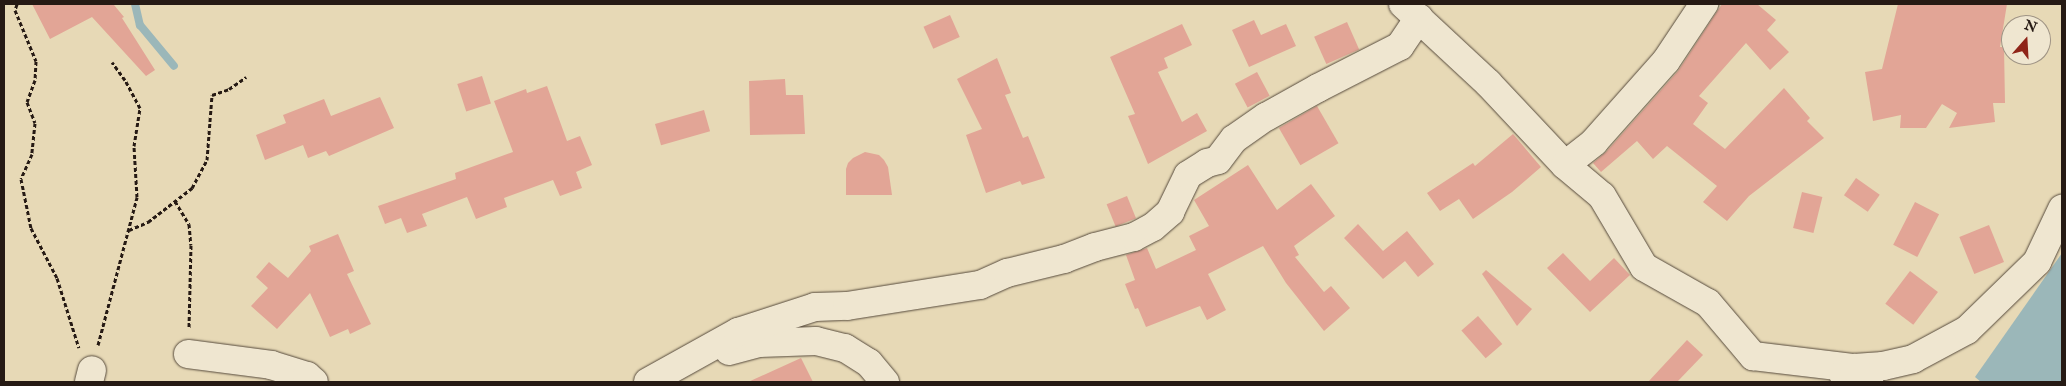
<!DOCTYPE html>
<html>
<head>
<meta charset="utf-8">
<style>
  body { margin:0 }
  #map { position:relative; width:2066px; height:386px; overflow:hidden; background:#e7d9b6; font-family:"IM FELL English",serif }
  div>[style] { position:absolute }
  .water>* { inset:0; background:#9bb7b9 }
  .stream>* { height:8px; margin:-4px; padding:0 4px; transform-origin:4px; border-radius:4px; background:#9bb7b9 }
  .building>* { inset:0; background:#e2a596; transform-origin:0 0 }
  .path>* { height:3px; margin-top:-1.5px; transform-origin:0; background:repeating-linear-gradient(90deg,#261a14 0 4px,transparent 0 6.5px) }
  .roads { filter:drop-shadow(0 0 1px #564a3c) drop-shadow(0 0 1px #564a3c) }
  .minor>* { height:28px; margin:-14px; padding:0 14px; transform-origin:14px; border-radius:14px; background:#efe6d0 }
  span { translate:-50% -50%; white-space:nowrap; text-align:center; line-height:1.15; -webkit-text-stroke:4.5px #efe6d0; paint-order:stroke }
  .frame { position:absolute; inset:0; border:5px solid #261a14; pointer-events:none }
  .north { position:absolute; left:2001px; top:15px; width:50px; height:50px; box-sizing:border-box; background:#efe6d0; border:1px solid #9f9485; border-radius:50%; rotate:19deg; font-size:14px; font-weight:700; line-height:20px; text-align:center; color:#261a14 }
  .north::after { content:''; display:block; margin:auto; width:18px; height:22px; background:#8f2418; clip-path:polygon(50% 0,100% 100%,50% 72%,0 100%) }
</style>
</head>
<body>
<div id="map">
  <div class="water">
    <i style="clip-path:polygon(2062px 253px,2062px 382px,1981px 382px,1975px 377px)"></i>
  </div>
  <div class="stream">
    <i style="left:135px;top:4px;width:22px;rotate:77deg"></i>
    <i style="left:140px;top:25px;width:53px;rotate:50.3deg"></i>
  </div>
  <div class="building">
    <i style="clip-path:polygon(32px 4px,117px 4px,114px 5px,124px 17px,122px 18px,155px 70px,146px 76px,92px 17px,50px 39px)"></i>
    <i style="clip-path:polygon(1722px 4px,1757px 4px,1776px 20px,1767px 30px,1789px 52px,1770px 70px,1746px 43px,1699px 96px,1708px 103px,1693px 124px,1725px 149px,1784px 88px,1810px 118px,1807px 121px,1824px 138px,1749px 196px,1727px 221px,1703px 202px,1717px 186px,1667px 146px,1653px 159px,1637px 141px,1601px 172px,1593px 163px,1606px 152px,1678px 71px)"></i>
    <i style="clip-path:polygon(1898px 4px,2007px 4px,2000px 47px,2004px 47px,2005px 103px,1993px 103px,1995px 122px,1949px 128px,1957px 113px,1942px 104px,1926px 128px,1900px 128px,1901px 115px,1873px 121px,1865px 72px,1882px 69px)"></i>
    <i style="left:950px;top:15px;width:24px;height:29px;rotate:66deg"></i>
    <i style="clip-path:polygon(1254px 20px,1261px 35px,1286px 24px,1296px 46px,1249px 67px,1232px 30px)"></i>
    <i style="left:1347px;top:22px;width:30px;height:36px;rotate:66deg"></i>
    <i style="clip-path:polygon(1182px 24px,1192px 45px,1164px 58px,1168px 68px,1158px 72px,1182px 122px,1197px 113px,1207px 131px,1148px 164px,1128px 116px,1135px 114px,1110px 57px)"></i>
    <i style="clip-path:polygon(997px 58px,1011px 93px,1005px 95px,1023px 138px,1028px 136px,1045px 178px,1022px 185px,1020px 181px,986px 193px,966px 135px,982px 129px,957px 79px)"></i>
    <i style="left:1257px;top:72px;width:27px;height:25px;rotate:62deg"></i>
    <i style="left:482px;top:76px;width:29px;height:26px;rotate:72deg"></i>
    <i style="clip-path:polygon(785px 79px,786px 95px,803px 95px,805px 134px,750px 135px,749px 81px)"></i>
    <i style="clip-path:polygon(547px 86px,567px 141px,580px 136px,592px 165px,576px 172px,582px 188px,560px 196px,553px 180px,504px 198px,507px 207px,476px 219px,467px 197px,422px 214px,427px 226px,407px 233px,401px 218px,385px 224px,378px 206px,456px 179px,455px 173px,513px 152px,494px 101px,526px 89px,527px 93px)"></i>
    <i style="clip-path:polygon(380px 97px,394px 128px,329px 156px,326px 151px,308px 158px,303px 145px,265px 160px,256px 135px,286px 123px,283px 115px,324px 99px,331px 116px)"></i>
    <i style="left:1317px;top:106px;width:43px;height:44px;rotate:60deg"></i>
    <i style="left:704px;top:110px;width:22px;height:51px;rotate:74deg"></i>
    <i style="clip-path:polygon(1513px 134px,1541px 167px,1512px 192px,1473px 219px,1459px 199px,1440px 211px,1427px 193px,1473px 163px,1475px 166px)"></i>
    <i style="clip-path:polygon(865px 152px,879px 155px,884px 160px,888px 167px,892px 195px,846px 195px,846px 169px,848px 163px,853px 158px)"></i>
    <i style="clip-path:polygon(1248px 165px,1277px 210px,1311px 184px,1335px 216px,1294px 246px,1299px 255px,1295px 257px,1324px 292px,1331px 286px,1350px 308px,1324px 331px,1286px 283px,1263px 246px,1208px 274px,1226px 310px,1207px 320px,1200px 306px,1146px 327px,1138px 308px,1135px 309px,1125px 284px,1135px 280px,1126px 255px,1147px 248px,1156px 269px,1196px 250px,1189px 236px,1209px 226px,1194px 200px)"></i>
    <i style="left:1856px;top:178px;width:29px;height:21px;rotate:35deg"></i>
    <i style="left:1802px;top:192px;width:21px;height:37px;rotate:14deg"></i>
    <i style="left:1127px;top:196px;width:24px;height:22px;rotate:68deg"></i>
    <i style="left:1915px;top:202px;width:27px;height:48px;rotate:27deg"></i>
    <i style="clip-path:polygon(1358px 224px,1383px 251px,1407px 231px,1434px 264px,1418px 277px,1405px 261px,1383px 279px,1344px 238px)"></i>
    <i style="left:1989px;top:225px;width:40px;height:32px;rotate:68deg"></i>
    <i style="clip-path:polygon(338px 234px,354px 271px,347px 274px,371px 324px,350px 334px,348px 329px,330px 337px,310px 293px,277px 329px,251px 306px,268px 288px,256px 277px,269px 262px,288px 278px,311px 251px,309px 246px)"></i>
    <i style="clip-path:polygon(1563px 253px,1590px 281px,1614px 258px,1630px 275px,1590px 312px,1547px 268px)"></i>
    <i style="clip-path:polygon(1486px 270px,1532px 309px,1517px 326px,1482px 274px)"></i>
    <i style="left:1910px;top:271px;width:35px;height:41px;rotate:37deg"></i>
    <i style="left:1478px;top:316px;width:37px;height:22px;rotate:49deg"></i>
    <i style="clip-path:polygon(1687px 340px,1703px 355px,1677px 382px,1648px 382px)"></i>
    <i style="clip-path:polygon(801px 358px,813px 382px,748px 382px)"></i>
  </div>
  <div class="path">
    <i style="left:17px;top:4px;width:6px;rotate:108deg"></i>
    <i style="left:15px;top:10px;width:55px;rotate:67.6deg"></i>
    <i style="left:36px;top:61px;width:19px;rotate:93deg"></i>
    <i style="left:35px;top:80px;width:23px;rotate:110deg"></i>
    <i style="left:27px;top:102px;width:22px;rotate:69deg"></i>
    <i style="left:35px;top:123px;width:31px;rotate:96deg"></i>
    <i style="left:32px;top:154px;width:27px;rotate:114deg"></i>
    <i style="left:21px;top:179px;width:50px;rotate:78.5deg"></i>
    <i style="left:31px;top:228px;width:56px;rotate:62.5deg"></i>
    <i style="left:57px;top:278px;width:73px;rotate:72.6deg"></i>
    <i style="left:175px;top:201px;width:27px;rotate:59deg"></i>
    <i style="left:189px;top:224px;width:21px;rotate:85deg"></i>
    <i style="left:191px;top:245px;width:84px;rotate:91.4deg"></i>
    <i style="left:129px;top:230px;width:21px;rotate:-23deg"></i>
    <i style="left:148px;top:222px;width:56px;rotate:-37.7deg"></i>
    <i style="left:192px;top:188px;width:32px;rotate:-62deg"></i>
    <i style="left:207px;top:160px;width:65px;rotate:-85.6deg"></i>
    <i style="left:212px;top:95px;width:18px;rotate:-19deg"></i>
    <i style="left:229px;top:89px;width:21px;rotate:-35deg"></i>
    <i style="left:98px;top:345px;width:153px;rotate:-75.2deg"></i>
    <i style="left:137px;top:197px;width:51px;rotate:-93.4deg"></i>
    <i style="left:134px;top:146px;width:38px;rotate:-81deg"></i>
    <i style="left:140px;top:108px;width:32px;rotate:-118deg"></i>
    <i style="left:125px;top:80px;width:22px;rotate:-126deg"></i>
  </div>
  <div class="roads">
    <div class="minor">
      <i style="left:1403px;top:4px;width:116px;rotate:42.9deg"></i>
      <i style="left:1488px;top:83px;width:112px;rotate:46.8deg"></i>
      <i style="left:1565px;top:165px;width:48px;rotate:40deg"></i>
      <i style="left:1602px;top:196px;width:82px;rotate:59.4deg"></i>
      <i style="left:1644px;top:267px;width:73px;rotate:29.4deg"></i>
      <i style="left:1708px;top:303px;width:70px;rotate:49.7deg"></i>
      <i style="left:1753px;top:356px;width:102px;rotate:6.8deg"></i>
      <i style="left:1854px;top:368px;width:21px;rotate:43deg"></i>
      <i style="left:1565px;top:165px;width:37px;rotate:-38deg"></i>
      <i style="left:1594px;top:142px;width:108px;rotate:-48.4deg"></i>
      <i style="left:1666px;top:61px;width:69px;rotate:-56.3deg"></i>
      <i style="left:729px;top:351px;width:31px;rotate:-15deg"></i>
      <i style="left:759px;top:343px;width:57px;rotate:-2deg"></i>
      <i style="left:816px;top:341px;width:30px;rotate:14deg"></i>
      <i style="left:845px;top:348px;width:28px;rotate:32deg"></i>
      <i style="left:869px;top:363px;width:25px;rotate:50deg"></i>
      <i style="left:188px;top:354px;width:84px;rotate:7.5deg"></i>
      <i style="left:271px;top:365px;width:38px;rotate:17deg"></i>
      <i style="left:307px;top:376px;width:9px;rotate:41deg"></i>
      <i style="left:1843px;top:374px;width:13px;rotate:-29deg"></i>
      <i style="left:1854px;top:368px;width:29px;rotate:-4deg"></i>
      <i style="left:1883px;top:366px;width:31px;rotate:-13deg"></i>
      <i style="left:1913px;top:359px;width:61px;rotate:-28.2deg"></i>
      <i style="left:1967px;top:330px;width:98px;rotate:-44.2deg"></i>
      <i style="left:2037px;top:262px;width:59px;rotate:-64.7deg"></i>
      <i style="left:89px;top:382px;width:12px;rotate:-76deg"></i>
      <i style="left:648px;top:382px;width:103px;rotate:-29.1deg"></i>
      <i style="left:738px;top:332px;width:81px;rotate:-18deg"></i>
      <i style="left:815px;top:307px;width:32px;rotate:-2deg"></i>
      <i style="left:847px;top:306px;width:135px;rotate:-9deg"></i>
      <i style="left:980px;top:285px;width:30px;rotate:-24deg"></i>
      <i style="left:1007px;top:273px;width:59px;rotate:-13.8deg"></i>
      <i style="left:1064px;top:259px;width:33px;rotate:-21deg"></i>
      <i style="left:1095px;top:247px;width:40px;rotate:-14.4deg"></i>
      <i style="left:1134px;top:237px;width:21px;rotate:-28deg"></i>
      <i style="left:1153px;top:227px;width:23px;rotate:-41deg"></i>
      <i style="left:1170px;top:212px;width:41px;rotate:-64.1deg"></i>
      <i style="left:1188px;top:175px;width:22px;rotate:-32deg"></i>
      <i style="left:1207px;top:163px;width:11px;rotate:-15deg"></i>
      <i style="left:1218px;top:160px;width:26px;rotate:-53deg"></i>
      <i style="left:1234px;top:139px;width:39px;rotate:-35deg"></i>
      <i style="left:1266px;top:117px;width:60px;rotate:-29.1deg"></i>
      <i style="left:1318px;top:88px;width:92px;rotate:-27.1deg"></i>
      <i style="left:1400px;top:46px;width:34px;rotate:-56deg"></i>
    </div>
  </div>
  <div class="frame"></div>
  <div class="north">N</div>
</div>
</body>
</html>
